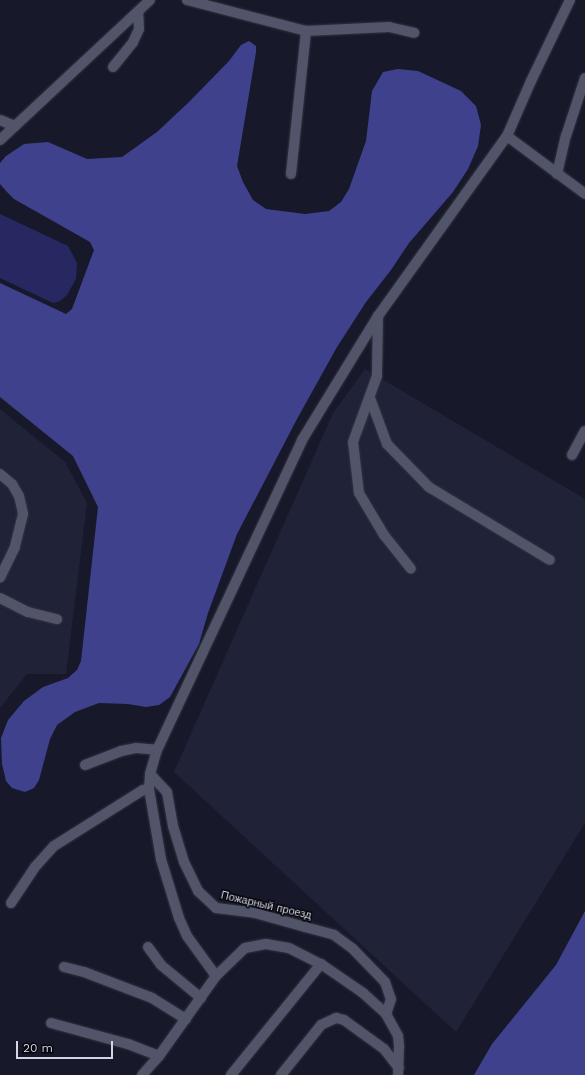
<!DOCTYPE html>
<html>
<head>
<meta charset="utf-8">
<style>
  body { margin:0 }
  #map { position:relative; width:585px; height:1075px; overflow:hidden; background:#17192a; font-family:"Work Sans",sans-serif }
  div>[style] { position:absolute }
  .built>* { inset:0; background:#202238 }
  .green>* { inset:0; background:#272862 }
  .forest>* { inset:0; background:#3f418d }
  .roads { filter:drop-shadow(0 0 1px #323340) drop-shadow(0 0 1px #323340) }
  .lane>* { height:10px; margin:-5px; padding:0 5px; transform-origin:5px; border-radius:5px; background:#525569 }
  span { translate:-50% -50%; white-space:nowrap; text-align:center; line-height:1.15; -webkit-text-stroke:3px #05050c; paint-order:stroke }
  .street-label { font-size:11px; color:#d3d5e1 }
  .scale { position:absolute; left:16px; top:1041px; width:97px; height:18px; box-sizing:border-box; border:2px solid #d3d5e1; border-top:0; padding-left:5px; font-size:12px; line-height:14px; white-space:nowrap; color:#d3d5e1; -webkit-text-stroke:3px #05050c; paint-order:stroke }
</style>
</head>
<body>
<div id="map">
  <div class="built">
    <i style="clip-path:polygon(365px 369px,585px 499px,585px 823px,456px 1032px,174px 772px,333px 413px)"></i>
    <i style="clip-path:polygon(0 409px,65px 462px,87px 503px,66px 674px,27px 674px,0 708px)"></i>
  </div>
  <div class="green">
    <i style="clip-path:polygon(0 214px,68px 246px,77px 263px,76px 279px,67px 295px,60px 301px,53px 303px,0 278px)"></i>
  </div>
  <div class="forest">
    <i style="clip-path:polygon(249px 41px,256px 46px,256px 52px,237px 166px,243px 182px,253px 200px,266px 209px,305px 214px,329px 211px,341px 202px,349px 189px,366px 141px,372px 91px,383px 72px,398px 69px,418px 71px,461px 91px,476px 106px,481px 125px,478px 146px,468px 169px,453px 192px,409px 243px,391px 270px,366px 302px,337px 347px,297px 419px,237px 534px,208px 613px,199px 644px,170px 697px,159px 705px,146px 707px,128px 704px,99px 703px,75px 712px,57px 725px,50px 739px,39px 780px,34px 788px,25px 792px,12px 788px,6px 781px,2px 764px,1px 738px,8px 720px,24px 701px,43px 687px,68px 678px,77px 670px,81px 661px,98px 507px,73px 456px,0 397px,0 283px,66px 314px,72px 309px,94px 250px,90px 242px,14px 199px,7px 192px,0 184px,0 163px,6px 156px,24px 144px,48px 142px,87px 159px,122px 157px,157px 132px,189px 102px,229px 61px,241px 45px)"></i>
    <i style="clip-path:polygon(585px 911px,585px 1075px,474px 1075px,492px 1044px,556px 965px)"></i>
  </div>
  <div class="roads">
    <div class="lane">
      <i style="left:187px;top:0;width:123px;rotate:14.6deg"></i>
      <i style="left:306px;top:31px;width:83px;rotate:-2.8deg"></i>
      <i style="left:389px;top:27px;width:26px;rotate:13deg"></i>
      <i style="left:113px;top:67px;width:32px;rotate:-51deg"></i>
      <i style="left:133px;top:42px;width:14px;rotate:-65deg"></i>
      <i style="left:139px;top:29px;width:17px;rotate:-93deg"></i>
      <i style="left:0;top:120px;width:16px;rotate:22deg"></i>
      <i style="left:507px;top:136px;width:97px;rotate:36.6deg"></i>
      <i style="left:0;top:140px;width:205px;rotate:-43deg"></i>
      <i style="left:291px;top:174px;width:144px;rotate:-84deg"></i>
      <i style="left:557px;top:174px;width:39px;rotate:-77deg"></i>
      <i style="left:566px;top:136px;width:61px;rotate:-71.9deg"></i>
      <i style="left:378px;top:316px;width:60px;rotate:91deg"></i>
      <i style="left:377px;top:376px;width:70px;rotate:110deg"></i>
      <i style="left:353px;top:442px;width:51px;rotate:83.3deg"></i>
      <i style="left:359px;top:493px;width:49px;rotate:59.2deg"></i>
      <i style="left:384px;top:535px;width:43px;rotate:51.5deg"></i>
      <i style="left:370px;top:398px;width:49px;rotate:69.7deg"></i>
      <i style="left:387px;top:444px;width:60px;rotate:45.7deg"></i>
      <i style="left:429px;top:487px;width:141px;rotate:31.1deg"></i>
      <i style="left:572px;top:455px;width:27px;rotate:-62deg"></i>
      <i style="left:0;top:474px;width:16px;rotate:40deg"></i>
      <i style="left:12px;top:484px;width:14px;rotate:60deg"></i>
      <i style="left:19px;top:496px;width:18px;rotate:77deg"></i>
      <i style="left:23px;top:514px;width:34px;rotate:104deg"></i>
      <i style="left:15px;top:547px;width:34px;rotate:116deg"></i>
      <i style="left:0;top:598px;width:31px;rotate:27deg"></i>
      <i style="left:28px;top:612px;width:30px;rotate:14deg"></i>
      <i style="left:85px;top:765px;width:39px;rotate:-21deg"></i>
      <i style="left:121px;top:751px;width:15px;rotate:-11deg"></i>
      <i style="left:136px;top:748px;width:21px;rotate:5deg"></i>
      <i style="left:150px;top:774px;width:25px;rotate:47deg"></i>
      <i style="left:167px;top:792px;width:35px;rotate:80deg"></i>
      <i style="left:173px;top:826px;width:38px;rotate:73deg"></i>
      <i style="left:184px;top:862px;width:32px;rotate:64deg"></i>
      <i style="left:198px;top:891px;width:25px;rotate:43deg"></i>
      <i style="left:216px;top:908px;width:39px;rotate:7deg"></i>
      <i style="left:255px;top:913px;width:52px;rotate:15.6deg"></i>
      <i style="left:305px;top:927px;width:30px;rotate:15deg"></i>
      <i style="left:334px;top:935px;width:22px;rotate:36deg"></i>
      <i style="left:352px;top:948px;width:47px;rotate:45.9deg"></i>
      <i style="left:385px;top:982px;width:18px;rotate:71deg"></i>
      <i style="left:391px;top:999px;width:16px;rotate:108deg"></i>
      <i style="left:11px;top:903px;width:43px;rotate:-56.3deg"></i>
      <i style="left:35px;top:867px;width:28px;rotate:-48deg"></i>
      <i style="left:54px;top:846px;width:105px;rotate:-32.2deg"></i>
      <i style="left:143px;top:790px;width:6px;rotate:-9deg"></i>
      <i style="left:148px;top:947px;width:22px;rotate:54deg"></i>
      <i style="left:161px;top:965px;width:52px;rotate:39.5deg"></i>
      <i style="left:64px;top:967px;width:21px;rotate:14deg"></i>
      <i style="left:84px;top:972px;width:73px;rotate:20.9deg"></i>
      <i style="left:152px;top:998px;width:40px;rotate:32deg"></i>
      <i style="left:216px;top:976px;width:40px;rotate:-44deg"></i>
      <i style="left:245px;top:948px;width:21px;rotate:-11deg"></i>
      <i style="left:266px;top:944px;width:23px;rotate:10deg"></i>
      <i style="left:289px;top:948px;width:36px;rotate:27deg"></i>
      <i style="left:321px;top:964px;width:51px;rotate:34.6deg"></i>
      <i style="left:363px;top:993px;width:31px;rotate:42deg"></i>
      <i style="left:386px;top:1014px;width:25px;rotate:61deg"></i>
      <i style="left:398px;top:1036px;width:10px;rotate:84deg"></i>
      <i style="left:399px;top:1046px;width:29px;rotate:92deg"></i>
      <i style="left:51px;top:1023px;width:80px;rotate:15.3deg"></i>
      <i style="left:128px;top:1044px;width:33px;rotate:21deg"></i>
      <i style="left:142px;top:1075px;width:25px;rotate:-48deg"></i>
      <i style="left:159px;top:1056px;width:98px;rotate:-54.5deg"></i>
      <i style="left:216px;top:976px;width:49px;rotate:-125.9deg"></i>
      <i style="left:187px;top:936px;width:20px;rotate:-114deg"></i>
      <i style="left:179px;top:918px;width:62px;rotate:-107deg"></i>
      <i style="left:161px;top:859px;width:71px;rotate:-99.7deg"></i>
      <i style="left:149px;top:789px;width:15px;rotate:-86deg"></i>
      <i style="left:150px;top:774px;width:25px;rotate:-74deg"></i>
      <i style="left:157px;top:750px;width:342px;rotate:-64.9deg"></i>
      <i style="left:302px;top:440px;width:145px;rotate:-58.5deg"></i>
      <i style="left:378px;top:316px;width:221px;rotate:-54.4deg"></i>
      <i style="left:507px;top:136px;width:60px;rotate:-66.4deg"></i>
      <i style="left:531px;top:81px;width:90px;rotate:-64.3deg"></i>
      <i style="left:231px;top:1075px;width:143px;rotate:-51deg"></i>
      <i style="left:281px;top:1075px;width:64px;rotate:-51.3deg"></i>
      <i style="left:321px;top:1025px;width:17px;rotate:-25deg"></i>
      <i style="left:336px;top:1018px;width:8px;rotate:14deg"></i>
      <i style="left:344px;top:1020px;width:49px;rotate:35.9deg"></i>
      <i style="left:384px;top:1049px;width:24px;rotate:52deg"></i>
    </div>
  </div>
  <div class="street-label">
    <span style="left:266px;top:906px;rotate:13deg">Пожарный проезд</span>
  </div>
  <div class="scale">20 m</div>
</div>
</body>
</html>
